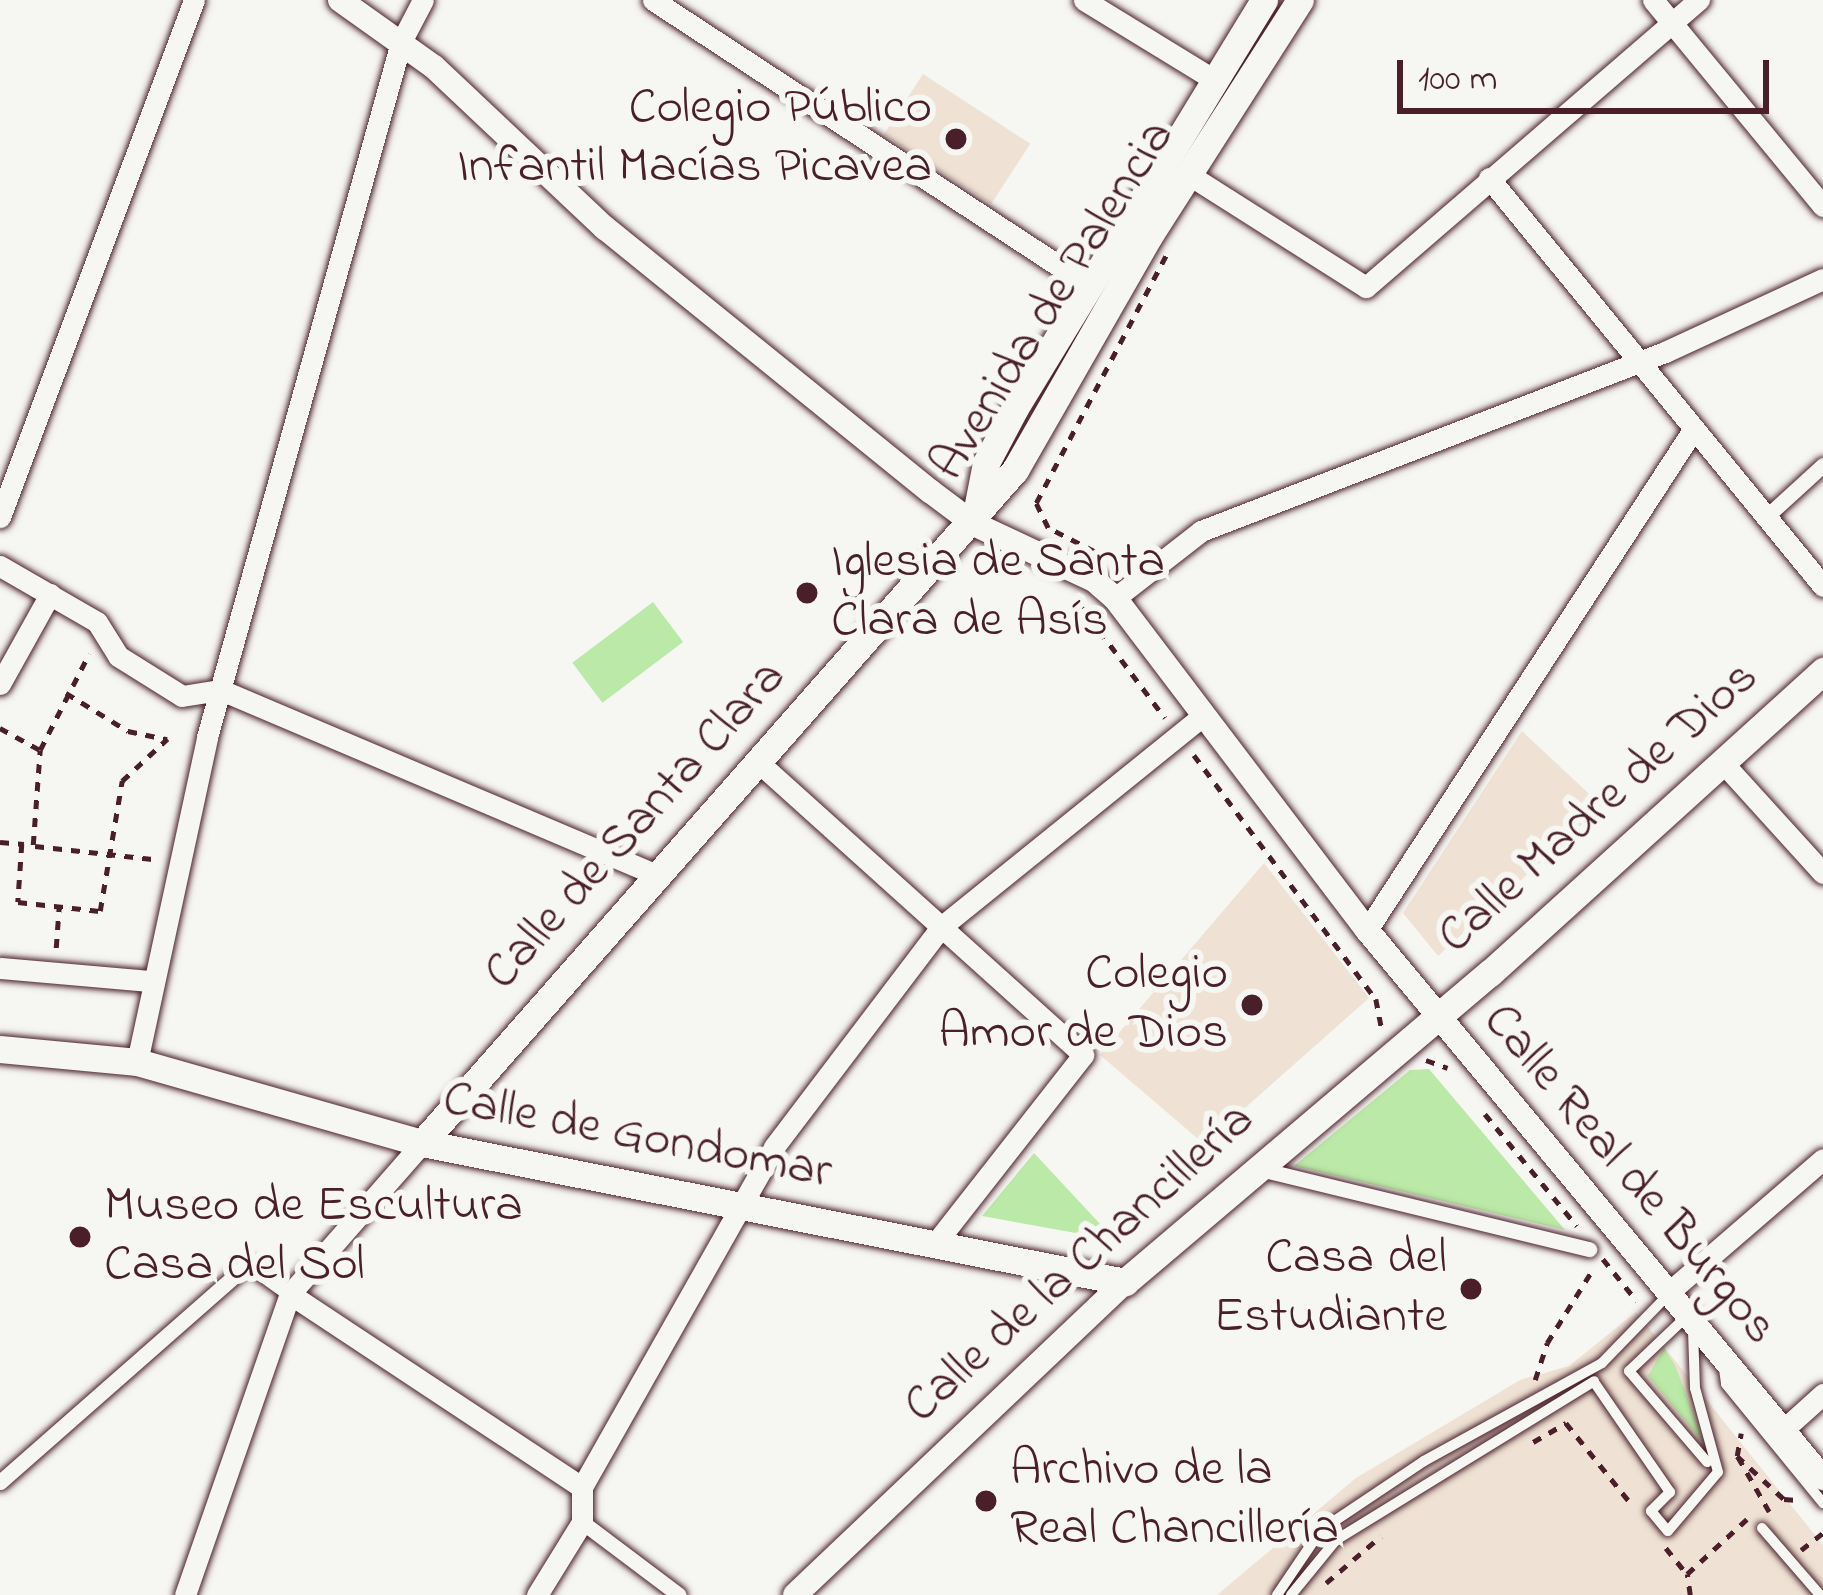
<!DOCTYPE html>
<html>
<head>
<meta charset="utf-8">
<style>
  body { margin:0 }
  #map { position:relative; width:1823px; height:1595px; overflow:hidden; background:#f6f6f2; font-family:"Indie Flower",sans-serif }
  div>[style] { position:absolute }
  .built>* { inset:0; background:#efe2d4; transform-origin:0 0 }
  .green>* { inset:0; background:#bbe9a7; transform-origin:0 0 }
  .path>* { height:4.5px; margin-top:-2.25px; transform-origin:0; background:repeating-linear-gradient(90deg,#4a1f2b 0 9px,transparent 0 18px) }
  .roads { filter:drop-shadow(0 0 3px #4a1f2b) drop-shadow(0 0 3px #4a1f2b) }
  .service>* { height:10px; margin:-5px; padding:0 5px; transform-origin:5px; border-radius:5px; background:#f6f6f2 }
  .pedestrian>* { height:15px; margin:-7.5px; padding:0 7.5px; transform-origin:7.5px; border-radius:7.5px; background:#f6f6f2 }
  .minor>* { height:21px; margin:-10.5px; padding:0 10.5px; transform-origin:10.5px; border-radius:10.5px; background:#f6f6f2 }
  .tertiary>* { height:24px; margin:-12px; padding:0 12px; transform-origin:12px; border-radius:12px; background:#f6f6f2 }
  .secondary>* { height:27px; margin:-13.5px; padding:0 13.5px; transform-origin:13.5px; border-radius:13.5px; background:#f6f6f2 }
  .dots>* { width:33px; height:33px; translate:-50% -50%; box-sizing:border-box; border:6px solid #f6f6f2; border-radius:50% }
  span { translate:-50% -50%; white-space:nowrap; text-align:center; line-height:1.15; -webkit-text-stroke:12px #f6f6f2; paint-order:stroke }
  .poi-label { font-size:51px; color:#4a1f2b }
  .right { translate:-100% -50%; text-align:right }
  .left { translate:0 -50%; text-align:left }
  .street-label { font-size:51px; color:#4a1f2b }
  .scale { position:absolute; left:1397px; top:60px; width:372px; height:54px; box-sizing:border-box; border:6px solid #4a1f2b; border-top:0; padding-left:15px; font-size:36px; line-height:42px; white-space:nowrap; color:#4a1f2b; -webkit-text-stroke:9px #f6f6f2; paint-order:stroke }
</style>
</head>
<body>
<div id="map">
  <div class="built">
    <i style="left:923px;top:74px;width:128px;height:72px;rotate:33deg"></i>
    <i style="clip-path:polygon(1522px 731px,1602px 806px,1438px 956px,1403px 913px)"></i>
    <i style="clip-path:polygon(1264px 863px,1369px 998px,1228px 1123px,1211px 1150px,1100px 1055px)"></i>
    <i style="clip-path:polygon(1636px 1312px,1823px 1545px,1823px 1595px,1217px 1595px,1356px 1478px,1520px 1380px,1569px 1366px)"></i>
  </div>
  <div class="green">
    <i style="left:653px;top:602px;width:50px;height:101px;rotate:53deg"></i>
    <i style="clip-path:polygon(1429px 1069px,1565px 1230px,1294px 1166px,1410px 1070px)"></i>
    <i style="clip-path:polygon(1034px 1153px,1115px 1240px,982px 1216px)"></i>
    <i style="clip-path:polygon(1664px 1348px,1675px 1365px,1706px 1446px,1648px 1376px)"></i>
  </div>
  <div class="path">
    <i style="left:1095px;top:552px;width:53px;rotate:-152.9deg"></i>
    <i style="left:1048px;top:528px;width:28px;rotate:-116deg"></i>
    <i style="left:1036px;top:503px;width:281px;rotate:-62.3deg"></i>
    <i style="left:1078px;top:602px;width:145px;rotate:53.1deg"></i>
    <i style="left:66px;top:693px;width:73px;rotate:31.5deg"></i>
    <i style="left:128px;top:731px;width:40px;rotate:12deg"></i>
    <i style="left:0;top:728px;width:46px;rotate:28.8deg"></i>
    <i style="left:1194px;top:755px;width:304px;rotate:53.3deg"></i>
    <i style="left:1376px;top:999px;width:31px;rotate:79deg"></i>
    <i style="left:0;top:842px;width:24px;rotate:5deg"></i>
    <i style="left:22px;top:844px;width:58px;rotate:93.9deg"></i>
    <i style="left:18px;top:902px;width:82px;rotate:6.3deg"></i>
    <i style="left:100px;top:911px;width:132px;rotate:-80.4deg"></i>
    <i style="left:122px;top:781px;width:62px;rotate:-43deg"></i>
    <i style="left:33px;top:845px;width:95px;rotate:-85.8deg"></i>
    <i style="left:40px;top:750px;width:108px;rotate:-63deg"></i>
    <i style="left:35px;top:846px;width:118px;rotate:6.3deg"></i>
    <i style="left:56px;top:948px;width:42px;rotate:-85.9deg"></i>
    <i style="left:1426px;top:1060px;width:23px;rotate:20deg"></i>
    <i style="left:1485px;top:1114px;width:145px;rotate:50.6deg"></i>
    <i style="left:1603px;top:1259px;width:54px;rotate:51deg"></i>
    <i style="left:1535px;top:1380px;width:39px;rotate:-72deg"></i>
    <i style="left:1547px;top:1343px;width:87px;rotate:-58.1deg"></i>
    <i style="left:1533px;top:1442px;width:38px;rotate:-30deg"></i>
    <i style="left:1566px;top:1423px;width:107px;rotate:51.1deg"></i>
    <i style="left:1737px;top:1456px;width:23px;rotate:-80deg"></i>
    <i style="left:1769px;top:1512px;width:64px;rotate:-119.7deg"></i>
    <i style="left:1737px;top:1456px;width:64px;rotate:42.5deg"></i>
    <i style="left:1784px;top:1499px;width:13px;rotate:4deg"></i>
    <i style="left:1666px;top:1548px;width:33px;rotate:51deg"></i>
    <i style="left:1801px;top:1550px;width:28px;rotate:-38deg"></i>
    <i style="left:1326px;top:1583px;width:72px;rotate:-40.5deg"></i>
    <i style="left:1690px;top:1595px;width:21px;rotate:-98deg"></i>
    <i style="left:1687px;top:1574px;width:81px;rotate:-42.5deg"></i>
  </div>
  <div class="roads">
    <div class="service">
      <i style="left:1687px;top:1316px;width:80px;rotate:136.5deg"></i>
      <i style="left:1629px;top:1371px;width:120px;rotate:49.4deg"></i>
      <i style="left:1724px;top:1369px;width:15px;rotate:82deg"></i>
      <i style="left:1726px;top:1384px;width:154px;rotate:50.8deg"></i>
      <i style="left:1594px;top:1382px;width:134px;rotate:55.4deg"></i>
      <i style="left:1670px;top:1492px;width:27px;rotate:135deg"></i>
      <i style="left:1651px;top:1511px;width:26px;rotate:50deg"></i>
      <i style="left:1668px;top:1531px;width:77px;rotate:-49.7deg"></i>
      <i style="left:1718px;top:1472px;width:87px;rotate:-105.3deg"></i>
      <i style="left:1695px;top:1388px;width:57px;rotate:-92deg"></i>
      <i style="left:1762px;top:1528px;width:89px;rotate:49.1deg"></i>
      <i style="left:1277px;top:1595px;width:78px;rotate:-55.9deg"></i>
      <i style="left:1321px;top:1530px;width:124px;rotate:-33.8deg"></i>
      <i style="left:1424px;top:1461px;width:203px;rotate:-28.8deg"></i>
      <i style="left:1602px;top:1363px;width:93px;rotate:-45.9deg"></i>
      <i style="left:1291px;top:1595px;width:71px;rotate:-50.7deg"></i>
      <i style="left:1336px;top:1540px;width:303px;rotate:-31.6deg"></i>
    </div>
    <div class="pedestrian">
      <i style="left:1766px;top:517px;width:77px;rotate:-42.4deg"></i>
      <i style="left:1260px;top:1169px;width:339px;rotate:13.7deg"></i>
      <i style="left:0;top:1482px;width:330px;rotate:-41.3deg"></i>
      <i style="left:248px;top:1264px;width:52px;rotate:35.5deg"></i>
      <i style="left:582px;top:1522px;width:121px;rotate:37deg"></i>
    </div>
    <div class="minor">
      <i style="left:653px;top:0;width:516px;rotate:33.23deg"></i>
      <i style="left:1084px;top:0;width:151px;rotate:31.5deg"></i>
      <i style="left:1653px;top:0;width:267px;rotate:50.5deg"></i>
      <i style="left:1191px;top:176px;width:207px;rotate:32.4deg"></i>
      <i style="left:1366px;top:287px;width:440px;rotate:-40.8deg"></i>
      <i style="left:1489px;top:178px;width:527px;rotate:50.7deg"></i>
      <i style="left:0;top:517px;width:552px;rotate:-69.43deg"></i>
      <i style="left:0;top:566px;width:112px;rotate:30deg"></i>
      <i style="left:97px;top:622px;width:40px;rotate:58deg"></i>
      <i style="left:118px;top:656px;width:75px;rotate:32deg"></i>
      <i style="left:182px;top:696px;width:39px;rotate:-9deg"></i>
      <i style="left:221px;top:690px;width:469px;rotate:23deg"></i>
      <i style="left:1115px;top:598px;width:109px;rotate:-37.9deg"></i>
      <i style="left:1201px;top:531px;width:497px;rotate:-21.1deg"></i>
      <i style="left:1665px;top:352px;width:174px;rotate:-24.8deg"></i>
      <i style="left:0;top:684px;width:103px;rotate:-60.9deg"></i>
      <i style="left:757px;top:761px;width:439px;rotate:42deg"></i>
      <i style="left:1083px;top:1055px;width:241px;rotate:128.1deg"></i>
      <i style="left:1724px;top:764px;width:147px;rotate:47.8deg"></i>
      <i style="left:1367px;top:930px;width:597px;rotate:-56.9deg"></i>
      <i style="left:0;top:968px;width:151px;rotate:5deg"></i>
      <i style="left:137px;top:1062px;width:332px;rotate:-77.8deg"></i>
      <i style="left:207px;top:737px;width:722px;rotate:-74.4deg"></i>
      <i style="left:401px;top:42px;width:47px;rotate:-62.4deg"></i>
      <i style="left:1669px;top:1292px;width:203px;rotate:-40.8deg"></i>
      <i style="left:290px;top:1294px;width:350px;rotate:33.5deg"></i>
      <i style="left:1783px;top:1430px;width:54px;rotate:-42deg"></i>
      <i style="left:185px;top:1595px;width:319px;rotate:-70.8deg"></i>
      <i style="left:290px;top:1294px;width:201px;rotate:-48.8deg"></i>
      <i style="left:537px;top:1595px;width:86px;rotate:-58.3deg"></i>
      <i style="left:582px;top:1522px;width:35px;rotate:-90deg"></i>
      <i style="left:582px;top:1487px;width:390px;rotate:-60.5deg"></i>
      <i style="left:774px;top:1147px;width:276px;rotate:-52.8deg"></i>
      <i style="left:941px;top:927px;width:338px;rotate:-38.9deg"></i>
    </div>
    <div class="tertiary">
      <i style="left:340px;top:0;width:115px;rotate:35.5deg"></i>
      <i style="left:434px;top:67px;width:235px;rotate:43.3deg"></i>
      <i style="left:605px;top:228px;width:418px;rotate:39deg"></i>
      <i style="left:930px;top:491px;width:55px;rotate:36.9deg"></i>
      <i style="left:974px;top:524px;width:132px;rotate:25deg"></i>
      <i style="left:1094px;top:580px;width:28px;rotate:41deg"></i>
      <i style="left:1115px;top:598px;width:417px;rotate:52.8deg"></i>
      <i style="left:1367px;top:930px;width:713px;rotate:50.24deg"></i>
      <i style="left:795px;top:1595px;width:455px;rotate:-43.5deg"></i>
    </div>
    <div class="secondary">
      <i style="left:976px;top:514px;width:52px;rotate:-78.9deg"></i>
      <i style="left:986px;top:463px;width:62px;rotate:-62.2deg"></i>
      <i style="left:1015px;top:408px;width:478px;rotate:-58.6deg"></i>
      <i style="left:0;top:1049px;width:138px;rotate:5.4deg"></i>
      <i style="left:137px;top:1062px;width:296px;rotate:15.9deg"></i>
      <i style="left:422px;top:1143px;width:717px;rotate:11.18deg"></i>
      <i style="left:1125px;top:1282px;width:478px;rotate:-40.3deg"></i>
      <i style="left:1490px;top:973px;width:450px;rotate:-42.2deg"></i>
      <i style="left:422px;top:1143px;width:897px;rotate:-48.62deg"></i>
      <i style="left:1015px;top:470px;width:270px;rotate:-60.2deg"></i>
      <i style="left:1149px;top:236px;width:280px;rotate:-57.4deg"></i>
    </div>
  </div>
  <div class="dots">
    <i style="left:956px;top:139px;background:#4a1f2b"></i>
    <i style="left:807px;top:593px;background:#4a1f2b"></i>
    <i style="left:1252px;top:1005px;background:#4a1f2b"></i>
    <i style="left:80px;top:1237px;background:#4a1f2b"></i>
    <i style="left:1471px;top:1289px;background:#4a1f2b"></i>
    <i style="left:986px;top:1501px;background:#4a1f2b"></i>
  </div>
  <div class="poi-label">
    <span class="right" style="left:932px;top:139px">Colegio Público<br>Infantil Macías Picavea</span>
    <span class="left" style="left:831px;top:593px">Iglesia de Santa<br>Clara de Asís</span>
    <span class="right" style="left:1228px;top:1005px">Colegio<br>Amor de Dios</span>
    <span class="left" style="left:104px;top:1237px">Museo de Escultura<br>Casa del Sol</span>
    <span class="right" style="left:1447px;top:1289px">Casa del<br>Estudiante</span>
    <span class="left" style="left:1010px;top:1501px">Archivo de la<br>Real Chancillería</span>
  </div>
  <div class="street-label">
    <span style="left:1054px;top:301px;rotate:-58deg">Avenida de Palencia</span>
    <span style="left:1599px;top:808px;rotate:-42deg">Calle Madre de Dios</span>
    <span style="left:636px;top:826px;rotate:-48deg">Calle de Santa Clara</span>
    <span style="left:637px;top:1137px;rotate:11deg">Calle de Gondomar</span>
    <span style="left:1629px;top:1175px;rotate:50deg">Calle Real de Burgos</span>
    <span style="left:1080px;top:1264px;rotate:-42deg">Calle de la Chancillería</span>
  </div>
  <div class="scale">100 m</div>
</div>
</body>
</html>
